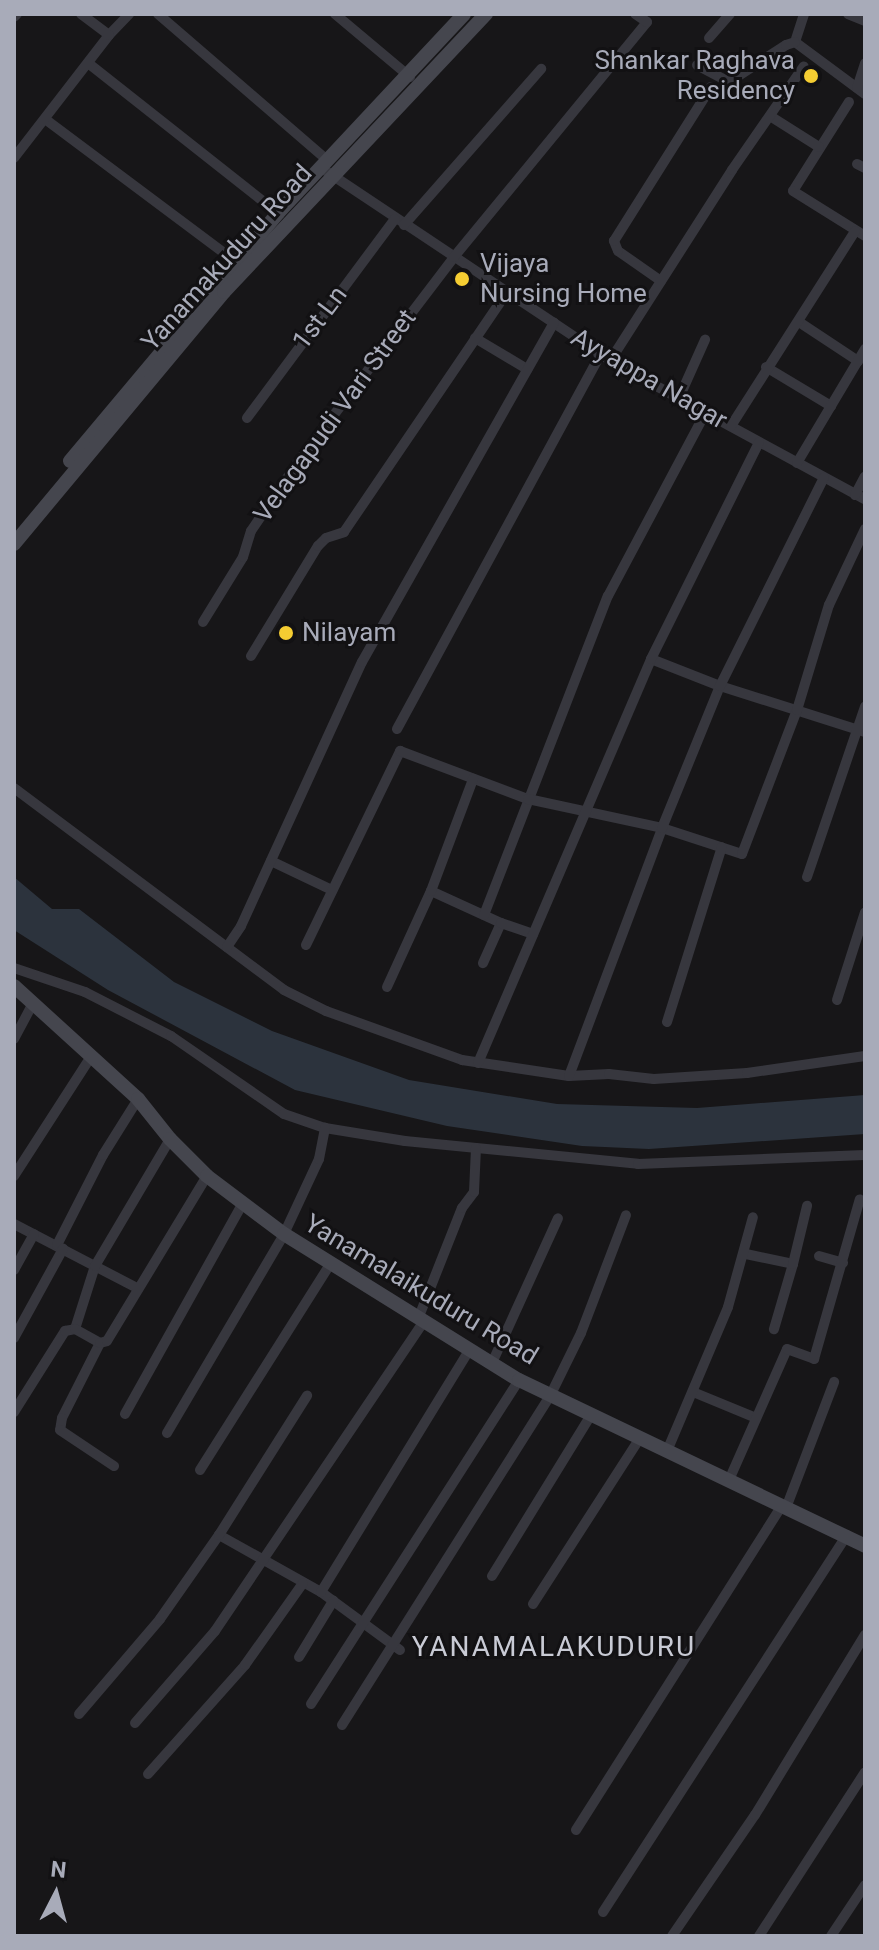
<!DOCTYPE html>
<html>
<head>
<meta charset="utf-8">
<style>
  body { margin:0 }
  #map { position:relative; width:879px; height:1950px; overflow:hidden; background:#171618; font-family:Roboto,sans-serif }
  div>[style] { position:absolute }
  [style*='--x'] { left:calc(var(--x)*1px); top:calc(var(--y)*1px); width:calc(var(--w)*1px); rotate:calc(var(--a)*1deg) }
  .water>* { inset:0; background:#2c333d }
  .street>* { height:10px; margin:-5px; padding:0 5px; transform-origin:5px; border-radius:5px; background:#37373e }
  .secondary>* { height:14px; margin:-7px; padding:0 7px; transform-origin:7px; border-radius:7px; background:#45464e }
  .dots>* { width:22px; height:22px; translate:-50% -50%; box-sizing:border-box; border:4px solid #121113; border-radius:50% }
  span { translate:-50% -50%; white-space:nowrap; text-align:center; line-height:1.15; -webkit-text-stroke:6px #121113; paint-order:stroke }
  .poi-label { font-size:26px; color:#a8abb9 }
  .right { translate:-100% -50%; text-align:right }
  .left { translate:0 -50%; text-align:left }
  .street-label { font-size:26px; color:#a8abb9 }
  .neighbourhood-label { font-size:28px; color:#c9cbd5; letter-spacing:2px }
  .frame { position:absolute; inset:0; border:16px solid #a8abb9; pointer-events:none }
  .north { position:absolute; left:16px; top:1854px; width:80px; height:80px; -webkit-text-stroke:6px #121113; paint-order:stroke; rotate:6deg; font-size:22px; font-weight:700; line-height:32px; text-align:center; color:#a8abb9 }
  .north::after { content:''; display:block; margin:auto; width:28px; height:36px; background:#a8abb9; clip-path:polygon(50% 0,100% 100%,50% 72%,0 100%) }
</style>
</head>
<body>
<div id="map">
  <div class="water">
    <i style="clip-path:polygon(14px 877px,52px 909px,79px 909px,174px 982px,272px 1031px,409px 1080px,557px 1104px,697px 1108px,865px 1095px,865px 1134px,649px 1149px,582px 1146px,447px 1126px,295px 1090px,108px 990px,14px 930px)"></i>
  </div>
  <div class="street">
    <i style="--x:158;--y:14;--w:223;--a:40.8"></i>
    <i style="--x:335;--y:14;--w:98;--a:40"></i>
    <i style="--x:848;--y:14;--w:18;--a:22"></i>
    <i style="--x:14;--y:17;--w:4;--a:-45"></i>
    <i style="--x:109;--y:35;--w:29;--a:-46"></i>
    <i style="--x:709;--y:38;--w:32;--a:-49"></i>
    <i style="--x:795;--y:42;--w:87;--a:36.6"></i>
    <i style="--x:795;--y:42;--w:29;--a:-72"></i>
    <i style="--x:88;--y:63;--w:242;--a:38.3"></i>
    <i style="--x:697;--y:65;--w:36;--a:28"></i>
    <i style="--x:729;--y:82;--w:68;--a:-33"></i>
    <i style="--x:786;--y:45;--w:9;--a:-18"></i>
    <i style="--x:857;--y:88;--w:26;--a:-72"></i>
    <i style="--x:849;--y:102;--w:105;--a:122.2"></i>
    <i style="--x:793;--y:191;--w:85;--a:32"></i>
    <i style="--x:770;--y:116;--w:58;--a:32.3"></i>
    <i style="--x:45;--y:119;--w:239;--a:36.8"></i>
    <i style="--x:14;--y:158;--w:155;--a:-52.3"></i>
    <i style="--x:109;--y:35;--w:35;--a:-143"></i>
    <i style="--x:857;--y:164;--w:9;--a:27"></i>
    <i style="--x:320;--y:167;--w:353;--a:33.7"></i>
    <i style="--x:614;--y:363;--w:285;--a:28.5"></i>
    <i style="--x:404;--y:225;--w:208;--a:-48.7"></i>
    <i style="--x:661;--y:281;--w:52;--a:-145.1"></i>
    <i style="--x:618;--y:251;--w:11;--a:-112"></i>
    <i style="--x:614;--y:241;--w:182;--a:-57.8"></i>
    <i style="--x:799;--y:322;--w:71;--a:33.5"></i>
    <i style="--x:475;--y:338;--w:61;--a:30.8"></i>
    <i style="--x:610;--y:361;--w:227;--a:-57.4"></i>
    <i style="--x:732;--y:170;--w:126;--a:-55.3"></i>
    <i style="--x:766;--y:367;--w:76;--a:31"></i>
    <i style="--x:679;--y:398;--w:64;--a:-65.9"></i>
    <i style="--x:247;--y:418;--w:248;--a:-53.4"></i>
    <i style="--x:731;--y:426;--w:231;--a:-57.5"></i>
    <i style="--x:797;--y:463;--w:133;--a:-59.2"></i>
    <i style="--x:855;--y:495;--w:21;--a:-62"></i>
    <i style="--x:203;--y:622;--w:76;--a:-58.4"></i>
    <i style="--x:243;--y:557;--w:27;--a:-73"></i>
    <i style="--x:251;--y:531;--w:83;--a:-55.7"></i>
    <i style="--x:298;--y:462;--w:258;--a:-52.7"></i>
    <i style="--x:454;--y:257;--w:304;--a:-50.6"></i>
    <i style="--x:647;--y:22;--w:14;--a:-146"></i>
    <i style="--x:251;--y:656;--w:129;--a:-58.7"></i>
    <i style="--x:318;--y:546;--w:11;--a:-45"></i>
    <i style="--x:326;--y:538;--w:19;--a:-18"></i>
    <i style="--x:344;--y:532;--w:290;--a:-55.8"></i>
    <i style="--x:651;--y:659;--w:74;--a:21.4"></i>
    <i style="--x:720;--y:686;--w:152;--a:17.6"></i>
    <i style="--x:397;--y:729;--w:427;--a:-61.5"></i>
    <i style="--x:14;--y:788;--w:337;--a:36.8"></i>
    <i style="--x:284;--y:990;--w:47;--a:26.6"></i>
    <i style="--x:326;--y:1011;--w:145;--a:19.8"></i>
    <i style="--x:462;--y:1060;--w:108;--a:8.5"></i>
    <i style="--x:569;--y:1076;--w:40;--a:-2.9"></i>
    <i style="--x:609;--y:1074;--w:45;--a:6.3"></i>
    <i style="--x:654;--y:1079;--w:93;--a:-3.7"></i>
    <i style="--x:747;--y:1073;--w:119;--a:-8.2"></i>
    <i style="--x:271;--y:861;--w:68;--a:25.4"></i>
    <i style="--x:807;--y:877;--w:180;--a:-71.2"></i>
    <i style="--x:431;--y:891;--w:77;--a:24.6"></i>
    <i style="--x:501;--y:923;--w:44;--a:114.2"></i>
    <i style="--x:484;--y:915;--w:342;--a:-68.8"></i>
    <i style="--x:608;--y:596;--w:208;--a:-62"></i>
    <i style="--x:501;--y:923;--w:34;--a:19"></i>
    <i style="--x:306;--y:945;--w:216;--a:-64.1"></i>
    <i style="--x:400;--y:751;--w:137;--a:20.6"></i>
    <i style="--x:528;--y:799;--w:137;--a:12.2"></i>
    <i style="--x:662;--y:828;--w:84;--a:18"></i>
    <i style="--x:742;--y:854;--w:154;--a:-69.1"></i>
    <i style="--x:797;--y:710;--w:110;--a:-73.1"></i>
    <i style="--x:829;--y:605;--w:84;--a:-64.7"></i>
    <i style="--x:227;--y:947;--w:25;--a:-56"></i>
    <i style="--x:241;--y:926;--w:290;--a:-65.4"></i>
    <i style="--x:362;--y:662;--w:390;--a:-60.5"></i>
    <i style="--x:14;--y:968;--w:75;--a:18.7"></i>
    <i style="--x:85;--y:992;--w:97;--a:27.1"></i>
    <i style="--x:171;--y:1036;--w:137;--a:34.6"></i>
    <i style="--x:284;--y:1114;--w:43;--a:18.9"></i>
    <i style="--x:325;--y:1128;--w:81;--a:9.2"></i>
    <i style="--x:405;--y:1141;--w:234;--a:5.6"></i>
    <i style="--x:638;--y:1164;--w:227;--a:-2.3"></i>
    <i style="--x:387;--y:987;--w:106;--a:-65.4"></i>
    <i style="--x:431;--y:891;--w:120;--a:-69.4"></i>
    <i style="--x:837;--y:1000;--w:92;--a:-72.3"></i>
    <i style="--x:667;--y:1022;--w:183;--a:-72.6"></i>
    <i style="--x:14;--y:1039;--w:40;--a:-62"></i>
    <i style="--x:478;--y:1063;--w:439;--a:-66.8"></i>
    <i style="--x:651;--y:659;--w:242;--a:-63.5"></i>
    <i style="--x:569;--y:1076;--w:265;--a:-69.4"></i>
    <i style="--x:662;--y:828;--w:153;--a:-67.8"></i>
    <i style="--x:720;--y:686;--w:233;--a:-63.5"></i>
    <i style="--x:14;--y:1176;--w:144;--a:-57.2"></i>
    <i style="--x:14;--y:1224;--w:139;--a:27.5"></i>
    <i style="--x:57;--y:1245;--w:101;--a:-62.9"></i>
    <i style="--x:103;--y:1155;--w:66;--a:-58"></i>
    <i style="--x:746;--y:1254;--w:48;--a:12"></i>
    <i style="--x:793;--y:1264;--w:68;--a:106.3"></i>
    <i style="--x:819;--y:1256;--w:25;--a:16"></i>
    <i style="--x:793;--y:1264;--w:60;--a:-76.4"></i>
    <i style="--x:14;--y:1270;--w:41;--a:-60.9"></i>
    <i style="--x:418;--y:1319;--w:119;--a:-68.4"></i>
    <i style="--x:462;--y:1208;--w:20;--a:-53"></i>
    <i style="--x:474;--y:1192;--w:44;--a:-87.4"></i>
    <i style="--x:75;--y:1329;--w:66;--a:-72.4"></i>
    <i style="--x:95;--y:1266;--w:147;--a:-59.4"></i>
    <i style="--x:14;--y:1338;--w:102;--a:-61.2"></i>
    <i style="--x:100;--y:1343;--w:84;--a:116.9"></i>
    <i style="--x:62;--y:1418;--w:12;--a:99"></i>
    <i style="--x:60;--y:1430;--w:65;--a:33.7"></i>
    <i style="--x:492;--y:1363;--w:159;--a:-65.5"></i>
    <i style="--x:693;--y:1392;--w:68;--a:22.4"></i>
    <i style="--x:14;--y:1412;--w:96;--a:-57.8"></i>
    <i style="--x:65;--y:1331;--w:10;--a:-11"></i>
    <i style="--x:75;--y:1329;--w:29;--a:29"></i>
    <i style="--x:100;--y:1343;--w:7;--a:-16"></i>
    <i style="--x:107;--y:1341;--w:193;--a:-58.8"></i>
    <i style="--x:125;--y:1414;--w:240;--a:-60.8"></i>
    <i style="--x:167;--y:1433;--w:231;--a:-59.5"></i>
    <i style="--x:284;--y:1234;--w:83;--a:-65"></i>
    <i style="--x:319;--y:1159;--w:32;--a:-79"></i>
    <i style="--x:667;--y:1451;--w:156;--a:-67"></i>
    <i style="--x:728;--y:1307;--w:93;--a:-74.5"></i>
    <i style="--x:200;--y:1470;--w:245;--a:-57.7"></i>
    <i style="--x:729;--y:1480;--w:143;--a:-66.1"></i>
    <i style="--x:787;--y:1349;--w:29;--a:20"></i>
    <i style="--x:814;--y:1359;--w:166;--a:-74"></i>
    <i style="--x:786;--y:1508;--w:135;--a:-69.1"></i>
    <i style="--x:219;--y:1535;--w:117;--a:29.2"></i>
    <i style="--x:321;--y:1592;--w:98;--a:36.3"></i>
    <i style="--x:492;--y:1576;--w:187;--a:-58.4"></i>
    <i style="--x:321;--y:1592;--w:285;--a:-58.5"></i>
    <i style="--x:533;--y:1604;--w:197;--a:-57.2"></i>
    <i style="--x:299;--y:1657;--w:66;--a:-58.7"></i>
    <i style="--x:311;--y:1704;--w:385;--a:-57.3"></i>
    <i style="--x:79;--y:1714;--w:125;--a:-49.5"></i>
    <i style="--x:160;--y:1619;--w:103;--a:-54.9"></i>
    <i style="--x:219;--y:1535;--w:165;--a:-57.7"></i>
    <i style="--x:135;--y:1723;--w:122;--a:-49"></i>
    <i style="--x:215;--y:1631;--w:372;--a:-56"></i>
    <i style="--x:342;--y:1725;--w:391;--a:-57.7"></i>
    <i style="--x:551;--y:1394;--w:68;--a:-63.8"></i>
    <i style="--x:581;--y:1333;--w:126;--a:-69.1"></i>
    <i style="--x:148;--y:1774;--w:146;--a:-48.3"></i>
    <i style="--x:245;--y:1665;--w:100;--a:-54.7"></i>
    <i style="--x:576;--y:1830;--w:384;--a:-57.6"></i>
    <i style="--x:603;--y:1912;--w:449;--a:-57.1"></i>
    <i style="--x:672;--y:1936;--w:147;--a:-55.6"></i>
    <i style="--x:755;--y:1815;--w:211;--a:-58.6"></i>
    <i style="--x:759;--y:1936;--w:195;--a:-57.1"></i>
    <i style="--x:831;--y:1936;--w:61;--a:-56.3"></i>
  </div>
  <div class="secondary">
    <i style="--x:70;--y:461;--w:324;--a:-50"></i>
    <i style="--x:278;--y:213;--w:272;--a:-46.9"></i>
    <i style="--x:14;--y:544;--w:328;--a:-50.2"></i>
    <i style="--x:224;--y:292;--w:382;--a:-46.7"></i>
    <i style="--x:14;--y:986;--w:168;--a:42.3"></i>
    <i style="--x:138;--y:1099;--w:51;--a:51.3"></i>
    <i style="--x:170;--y:1139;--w:52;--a:45"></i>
    <i style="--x:207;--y:1176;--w:96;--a:37"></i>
    <i style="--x:284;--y:1234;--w:277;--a:31.9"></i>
    <i style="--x:519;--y:1380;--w:384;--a:25.6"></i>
  </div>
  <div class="dots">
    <i style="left:811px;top:76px;background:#f5cd32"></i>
    <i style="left:462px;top:279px;background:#f5cd32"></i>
    <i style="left:286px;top:633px;background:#f5cd32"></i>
  </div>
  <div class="poi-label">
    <span class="right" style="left:795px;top:76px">Shankar Raghava<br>Residency</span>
    <span class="left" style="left:480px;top:279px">Vijaya<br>Nursing Home</span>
    <span class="left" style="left:302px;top:633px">Nilayam</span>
  </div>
  <div class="street-label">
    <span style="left:227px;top:258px;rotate:-48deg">Yanamakuduru Road</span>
    <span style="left:320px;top:318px;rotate:-53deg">1st Ln</span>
    <span style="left:649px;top:379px;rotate:30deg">Ayyappa Nagar</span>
    <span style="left:335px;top:416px;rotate:-54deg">Velagapudi Vari Street</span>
    <span style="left:421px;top:1290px;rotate:31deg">Yanamalaikuduru Road</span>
  </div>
  <div class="neighbourhood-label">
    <span style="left:554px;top:1647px">YANAMALAKUDURU</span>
  </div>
  <div class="frame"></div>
  <div class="north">N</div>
</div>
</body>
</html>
